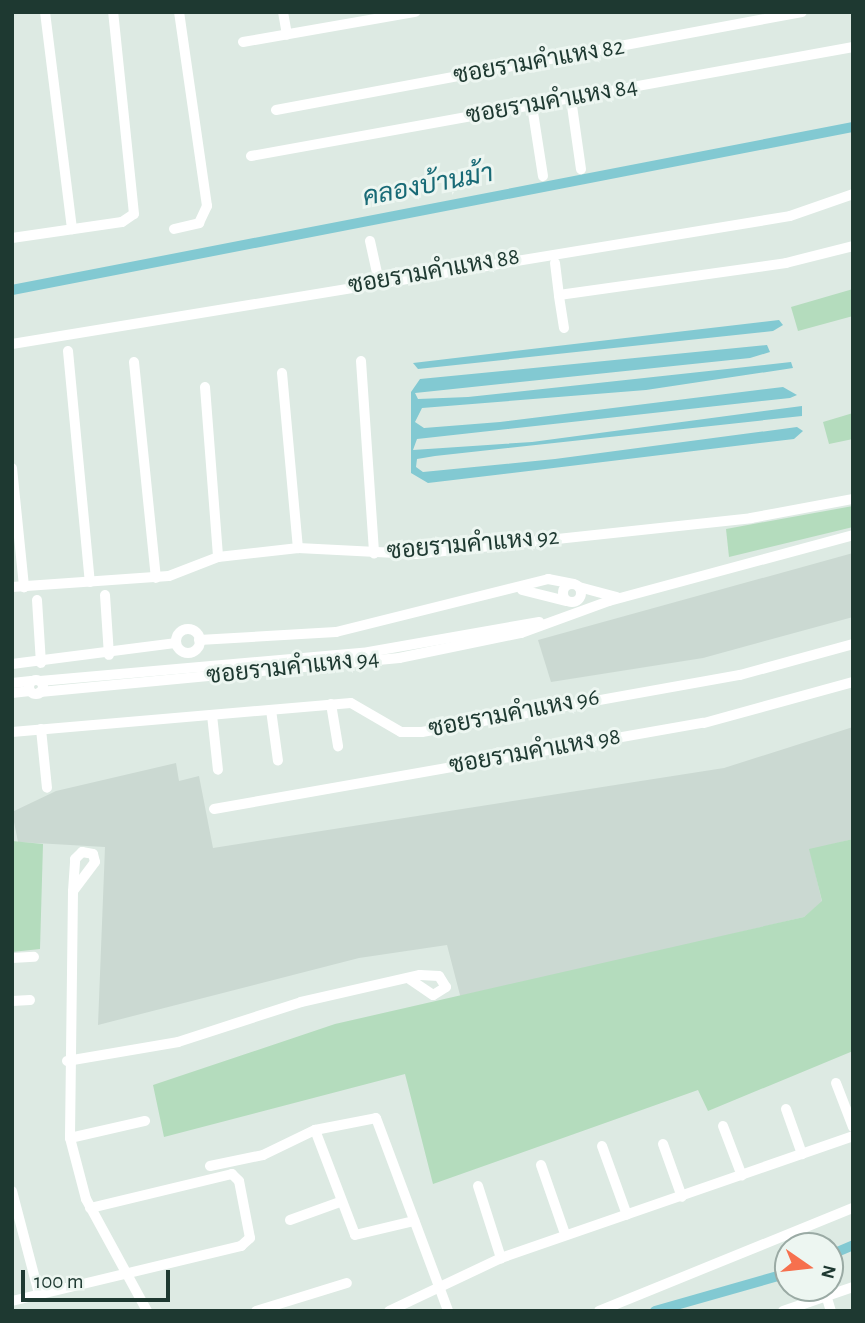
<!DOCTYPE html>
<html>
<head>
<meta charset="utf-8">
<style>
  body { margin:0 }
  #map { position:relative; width:865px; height:1323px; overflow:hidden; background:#ddeae3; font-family:"Alegreya Sans",Sarabun,sans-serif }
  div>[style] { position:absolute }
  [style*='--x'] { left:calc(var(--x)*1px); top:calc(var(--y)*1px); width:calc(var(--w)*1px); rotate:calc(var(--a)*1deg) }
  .built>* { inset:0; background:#cbd9d2 }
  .green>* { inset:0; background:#b4dcbd }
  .water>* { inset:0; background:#82c9d2 }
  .canal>* { height:10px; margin:-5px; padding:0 5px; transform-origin:5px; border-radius:5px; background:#82c9d2 }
  .minor>* { height:10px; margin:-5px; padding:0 5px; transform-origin:5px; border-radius:5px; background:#fff }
  .minor>.ring { margin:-5px; padding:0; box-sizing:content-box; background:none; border:10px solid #fff; border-radius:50% }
  span { translate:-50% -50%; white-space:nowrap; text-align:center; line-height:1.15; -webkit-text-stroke:6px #edf6f1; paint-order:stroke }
  .street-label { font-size:24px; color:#1e3931 }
  .water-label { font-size:26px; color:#186a76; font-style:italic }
  .frame { position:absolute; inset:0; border:14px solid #1e3931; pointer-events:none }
  .north { position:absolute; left:774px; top:1232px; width:70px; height:70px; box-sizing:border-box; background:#edf6f1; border:2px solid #9aaaa4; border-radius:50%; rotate:104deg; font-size:19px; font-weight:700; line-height:28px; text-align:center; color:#1e3931 }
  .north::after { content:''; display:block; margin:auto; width:24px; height:32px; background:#f6704e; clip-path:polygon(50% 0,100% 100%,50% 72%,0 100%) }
  .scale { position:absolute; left:21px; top:1270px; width:149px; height:32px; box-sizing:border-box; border:4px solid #1e3931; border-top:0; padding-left:9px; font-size:21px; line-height:24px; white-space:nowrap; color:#1e3931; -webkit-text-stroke:5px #edf6f1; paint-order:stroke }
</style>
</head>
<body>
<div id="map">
  <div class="built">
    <i style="clip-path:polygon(853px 553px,853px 617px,703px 658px,551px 682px,538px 640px)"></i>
    <i style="clip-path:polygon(853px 727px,853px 839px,810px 850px,822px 902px,804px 917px,461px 999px,447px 945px,359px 958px,98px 1025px,105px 847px,18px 842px,12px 812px,56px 791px,176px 763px,179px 781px,199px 776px,213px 848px,724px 768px)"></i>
  </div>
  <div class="green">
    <i style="clip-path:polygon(853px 289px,853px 316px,798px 331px,791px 307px)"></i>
    <i style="clip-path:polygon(853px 413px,853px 439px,829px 444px,823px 422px)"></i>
    <i style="clip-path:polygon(853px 506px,853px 527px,729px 557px,726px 529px)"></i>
    <i style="clip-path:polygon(853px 839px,853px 1051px,708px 1111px,698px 1090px,433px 1184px,405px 1074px,164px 1137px,153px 1085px,335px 1024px,804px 917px,822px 901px,809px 849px)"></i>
    <i style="clip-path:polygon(12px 841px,43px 844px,40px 949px,12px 952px)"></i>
  </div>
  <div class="water">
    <i style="clip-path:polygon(779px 320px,783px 325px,773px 331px,418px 369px,413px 363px)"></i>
    <i style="clip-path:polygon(767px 345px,770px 352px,750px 358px,415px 393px,418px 399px,468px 397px,791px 362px,793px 368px,646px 390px,422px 408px,415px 422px,424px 428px,500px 422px,783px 387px,797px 395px,790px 398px,417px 439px,413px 450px,532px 442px,802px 406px,802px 416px,435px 456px,417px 459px,416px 467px,423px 472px,555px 459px,797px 427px,803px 431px,794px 439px,428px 483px,411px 473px,411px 392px,420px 379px)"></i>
  </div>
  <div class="canal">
    <i style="--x:12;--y:290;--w:857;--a:-10.97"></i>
    <i style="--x:830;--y:1255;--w:25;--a:-23"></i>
    <i style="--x:655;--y:1311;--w:138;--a:-15.9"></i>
  </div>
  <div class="minor">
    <i style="--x:45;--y:12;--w:219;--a:82.9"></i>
    <i style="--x:283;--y:12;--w:23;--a:80"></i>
    <i style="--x:243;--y:42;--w:175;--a:-9.9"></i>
    <i style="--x:571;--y:99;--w:71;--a:81.9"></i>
    <i style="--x:532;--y:106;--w:71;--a:81.1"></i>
    <i style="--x:276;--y:110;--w:535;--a:-10.55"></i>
    <i style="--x:251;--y:156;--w:612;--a:-10.26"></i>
    <i style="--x:174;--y:229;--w:26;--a:-13"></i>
    <i style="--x:199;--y:223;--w:19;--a:-65"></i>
    <i style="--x:207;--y:206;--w:196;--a:-98.2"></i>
    <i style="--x:12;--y:238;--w:111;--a:-8.3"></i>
    <i style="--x:122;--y:222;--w:14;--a:-34"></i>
    <i style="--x:134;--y:214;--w:203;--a:-95.9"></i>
    <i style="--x:370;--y:241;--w:42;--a:77.6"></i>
    <i style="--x:555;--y:263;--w:32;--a:83"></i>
    <i style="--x:564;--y:328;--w:33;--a:-99"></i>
    <i style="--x:559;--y:295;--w:229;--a:-8"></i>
    <i style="--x:786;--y:263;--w:69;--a:-14.2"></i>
    <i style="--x:12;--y:344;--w:788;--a:-9.34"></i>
    <i style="--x:790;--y:216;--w:67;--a:-19.2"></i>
    <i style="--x:68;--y:351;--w:232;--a:84.6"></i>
    <i style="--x:361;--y:361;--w:193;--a:86.1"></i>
    <i style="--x:134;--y:362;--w:217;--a:84.2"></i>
    <i style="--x:282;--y:373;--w:176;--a:84.8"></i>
    <i style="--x:205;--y:387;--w:170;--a:85.6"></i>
    <i style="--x:12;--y:468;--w:120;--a:84.2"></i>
    <i class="ring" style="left:563px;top:584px;width:8px;height:8px"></i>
    <i style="--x:12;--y:587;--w:157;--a:-4"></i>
    <i style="--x:169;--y:576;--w:53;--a:-21.2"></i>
    <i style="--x:218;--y:557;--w:81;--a:-6.4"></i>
    <i style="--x:298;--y:548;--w:118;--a:2.9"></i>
    <i style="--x:416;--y:554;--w:337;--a:-6.1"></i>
    <i style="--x:751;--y:518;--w:104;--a:-10.6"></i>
    <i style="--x:579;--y:587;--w:39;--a:15"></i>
    <i style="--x:522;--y:590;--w:45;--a:14"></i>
    <i style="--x:105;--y:595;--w:60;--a:86.2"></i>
    <i style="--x:37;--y:600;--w:63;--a:86.4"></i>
    <i class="ring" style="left:176px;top:629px;width:14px;height:14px"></i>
    <i style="--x:199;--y:640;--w:137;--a:-3.3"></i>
    <i style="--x:336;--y:632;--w:219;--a:-14"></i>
    <i style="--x:548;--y:579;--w:26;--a:11"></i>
    <i style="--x:12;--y:664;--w:164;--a:-7.3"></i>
    <i class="ring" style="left:29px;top:680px;width:4px;height:4px"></i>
    <i style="--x:40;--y:681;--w:324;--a:-5"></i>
    <i style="--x:363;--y:653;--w:179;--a:-10"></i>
    <i style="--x:12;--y:683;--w:19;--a:-6"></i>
    <i style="--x:40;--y:692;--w:361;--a:-5.4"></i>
    <i style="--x:399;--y:658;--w:125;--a:-11.6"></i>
    <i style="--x:521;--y:633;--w:94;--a:-20"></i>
    <i style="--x:609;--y:601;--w:253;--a:-15.1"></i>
    <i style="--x:12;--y:693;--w:18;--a:-6"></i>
    <i style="--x:331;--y:704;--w:43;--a:80.5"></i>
    <i style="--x:271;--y:710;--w:51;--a:82.2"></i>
    <i style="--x:212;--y:715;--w:55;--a:83.8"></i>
    <i style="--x:41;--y:729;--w:59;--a:84.2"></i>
    <i style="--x:12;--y:732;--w:340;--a:-4.9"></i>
    <i style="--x:351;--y:703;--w:58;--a:30.1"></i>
    <i style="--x:401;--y:732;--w:21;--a:0"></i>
    <i style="--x:422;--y:732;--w:323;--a:-10.2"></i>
    <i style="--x:740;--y:675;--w:117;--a:-15.3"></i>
    <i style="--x:214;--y:809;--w:497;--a:-10"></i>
    <i style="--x:704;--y:723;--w:155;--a:-15.4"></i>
    <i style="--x:82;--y:852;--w:11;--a:10"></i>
    <i style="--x:93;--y:854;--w:8;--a:76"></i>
    <i style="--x:95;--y:862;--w:36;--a:127"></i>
    <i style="--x:73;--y:891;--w:32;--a:-86"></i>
    <i style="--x:75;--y:859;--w:10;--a:-45"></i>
    <i style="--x:73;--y:891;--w:247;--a:90.7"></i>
    <i style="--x:70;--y:1138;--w:63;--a:75.3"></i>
    <i style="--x:86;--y:1199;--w:128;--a:61.4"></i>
    <i style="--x:12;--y:958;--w:22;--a:-3"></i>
    <i style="--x:12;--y:1001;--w:18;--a:-3"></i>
    <i style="--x:67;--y:1061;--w:113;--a:-9.7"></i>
    <i style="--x:178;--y:1042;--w:129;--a:-18"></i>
    <i style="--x:301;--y:1002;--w:122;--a:-12.8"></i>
    <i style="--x:420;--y:975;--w:19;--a:3"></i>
    <i style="--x:439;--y:976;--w:13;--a:58"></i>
    <i style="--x:446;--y:987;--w:15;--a:148"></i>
    <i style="--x:433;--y:995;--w:30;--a:-146"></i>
    <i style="--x:836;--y:1083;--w:47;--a:68.9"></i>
    <i style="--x:786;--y:1109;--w:48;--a:70.4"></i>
    <i style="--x:723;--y:1126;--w:53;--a:69.2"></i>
    <i style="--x:315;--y:1130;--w:112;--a:69.1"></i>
    <i style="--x:355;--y:1235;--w:61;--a:-13.3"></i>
    <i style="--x:70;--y:1138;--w:77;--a:-12.8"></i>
    <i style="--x:663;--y:1144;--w:56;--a:70.3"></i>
    <i style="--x:602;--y:1146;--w:73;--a:70.1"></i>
    <i style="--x:541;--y:1165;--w:73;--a:70.8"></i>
    <i style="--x:210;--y:1166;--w:54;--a:-11.7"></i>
    <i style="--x:263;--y:1155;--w:58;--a:-25.7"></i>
    <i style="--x:315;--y:1130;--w:62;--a:-11.1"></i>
    <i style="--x:376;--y:1118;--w:206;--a:69.5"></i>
    <i style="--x:478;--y:1186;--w:76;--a:72.3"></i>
    <i style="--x:12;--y:1191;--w:106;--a:75.3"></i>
    <i style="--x:290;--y:1220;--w:53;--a:-19.8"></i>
    <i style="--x:826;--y:1295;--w:17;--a:73"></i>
    <i style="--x:12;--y:1301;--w:236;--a:-13.5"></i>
    <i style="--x:241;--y:1246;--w:12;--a:-42"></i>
    <i style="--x:250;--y:1238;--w:58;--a:-100.9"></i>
    <i style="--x:239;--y:1181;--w:10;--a:-135"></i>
    <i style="--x:232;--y:1174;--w:146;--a:166.5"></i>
    <i style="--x:256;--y:1311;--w:95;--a:-17.1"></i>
    <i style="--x:389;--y:1311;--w:124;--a:-25.3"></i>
    <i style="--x:501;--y:1258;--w:373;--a:-19.1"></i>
    <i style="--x:599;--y:1311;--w:274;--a:-22.1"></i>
    <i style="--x:783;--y:1311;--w:74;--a:-18.9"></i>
  </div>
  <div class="street-label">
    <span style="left:539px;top:62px;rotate:-10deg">ซอยรามคำแหง 82</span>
    <span style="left:552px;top:102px;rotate:-10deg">ซอยรามคำแหง 84</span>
    <span style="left:434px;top:272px;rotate:-10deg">ซอยรามคำแหง 88</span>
    <span style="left:473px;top:545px;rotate:-5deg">ซอยรามคําแหง 92</span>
    <span style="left:293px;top:668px;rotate:-6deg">ซอยรามคําแหง 94</span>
    <span style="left:514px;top:714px;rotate:-11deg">ซอยรามคําแหง 96</span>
    <span style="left:535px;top:752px;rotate:-10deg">ซอยรามคําแหง 98</span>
  </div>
  <div class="water-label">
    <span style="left:428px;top:186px;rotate:-11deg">คลองบ้านม้า</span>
  </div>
  <div class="frame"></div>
  <div class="north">N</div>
  <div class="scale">100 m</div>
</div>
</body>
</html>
